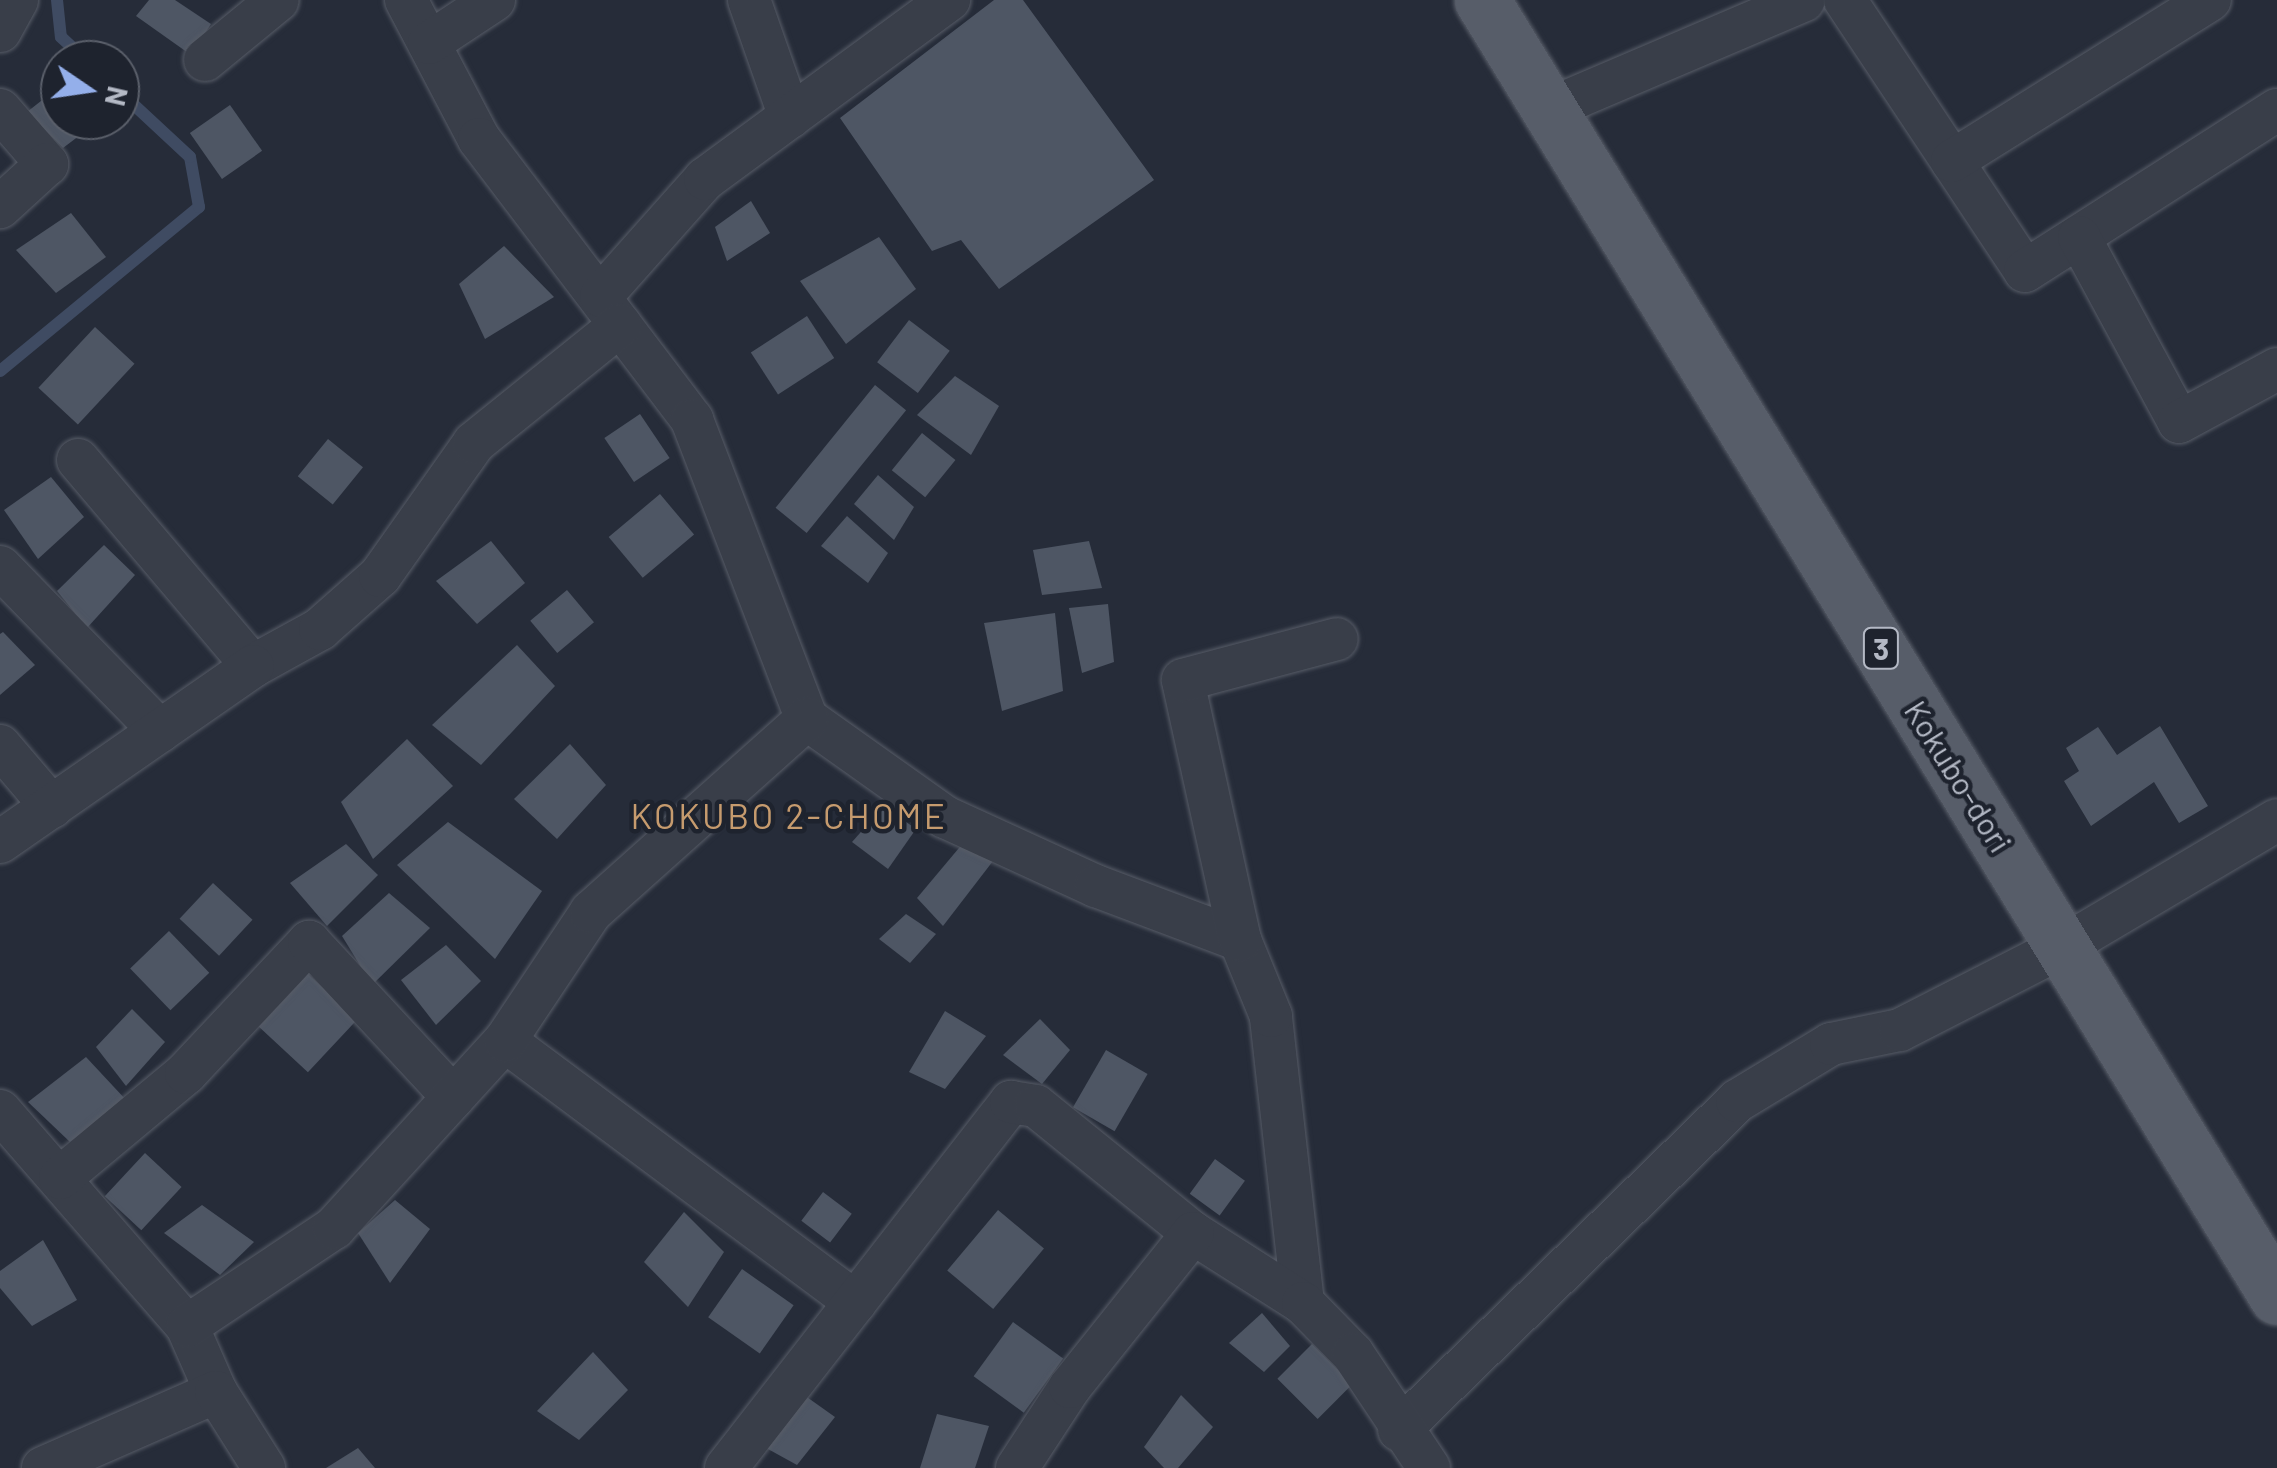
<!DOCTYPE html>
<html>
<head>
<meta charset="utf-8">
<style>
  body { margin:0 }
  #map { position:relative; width:2277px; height:1468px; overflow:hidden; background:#262c39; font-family:Barlow,sans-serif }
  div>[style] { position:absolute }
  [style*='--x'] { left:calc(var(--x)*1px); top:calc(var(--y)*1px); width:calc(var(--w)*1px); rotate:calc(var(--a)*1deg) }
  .stream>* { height:12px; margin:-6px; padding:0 6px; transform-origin:6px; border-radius:6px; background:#3f4b62 }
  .building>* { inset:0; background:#4e5664; transform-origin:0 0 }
  .roads { filter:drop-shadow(0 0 2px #575c67) drop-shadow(0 0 2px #575c67) }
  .minor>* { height:42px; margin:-21px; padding:0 21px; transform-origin:21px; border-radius:21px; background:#393e49 }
  .primary>* { height:55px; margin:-27.5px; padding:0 27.5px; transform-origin:27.5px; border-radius:27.5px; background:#575d69 }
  span { translate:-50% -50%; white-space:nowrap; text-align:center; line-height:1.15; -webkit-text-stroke:9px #1e232e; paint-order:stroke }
  .shield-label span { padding:2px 8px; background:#1e232e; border:2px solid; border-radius:8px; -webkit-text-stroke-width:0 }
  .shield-label { font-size:30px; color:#b4b9c5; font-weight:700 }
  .street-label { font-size:32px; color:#b4b9c5 }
  .neighbourhood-label { font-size:35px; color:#c69b6e; letter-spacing:2.5px }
  .north { position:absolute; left:40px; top:40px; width:100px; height:100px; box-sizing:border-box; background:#1e232e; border:2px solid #5a5f6a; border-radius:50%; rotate:103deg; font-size:28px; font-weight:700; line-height:40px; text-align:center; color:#b4b9c5 }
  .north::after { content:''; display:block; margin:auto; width:35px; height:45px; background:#94afea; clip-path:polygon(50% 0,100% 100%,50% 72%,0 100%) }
</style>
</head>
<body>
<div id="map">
  <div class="stream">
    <i style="--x:57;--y:0;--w:37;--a:84"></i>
    <i style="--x:61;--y:37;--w:34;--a:43"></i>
    <i style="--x:0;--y:371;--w:258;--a:-39.5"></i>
    <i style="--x:199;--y:207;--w:51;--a:-100.2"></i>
    <i style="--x:190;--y:157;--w:96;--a:-137.1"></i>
  </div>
  <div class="building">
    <i style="clip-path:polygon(149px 0,175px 0,211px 24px,191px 55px,136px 16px)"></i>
    <i style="clip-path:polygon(994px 0,1023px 0,1154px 180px,999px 289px,961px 240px,932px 251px,840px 118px)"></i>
    <i style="clip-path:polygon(60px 86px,60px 120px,100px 120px,63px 148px,27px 112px)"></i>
    <i style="left:230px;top:105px;width:56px;height:49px;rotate:55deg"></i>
    <i style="clip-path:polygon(751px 201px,770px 233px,727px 261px,715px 227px)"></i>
    <i style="clip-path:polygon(71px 213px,106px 257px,56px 293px,16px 250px)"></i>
    <i style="clip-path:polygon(879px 237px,916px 289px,846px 344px,800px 281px)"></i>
    <i style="clip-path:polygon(504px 246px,554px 297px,485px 339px,459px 284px)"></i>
    <i style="left:807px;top:316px;width:50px;height:67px;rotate:57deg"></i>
    <i style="left:909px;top:320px;width:51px;height:53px;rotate:37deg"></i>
    <i style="left:95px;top:327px;width:54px;height:83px;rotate:43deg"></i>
    <i style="clip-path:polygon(955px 376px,999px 406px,971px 455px,917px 415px)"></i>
    <i style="left:875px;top:385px;width:40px;height:158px;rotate:39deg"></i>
    <i style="left:640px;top:414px;width:53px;height:43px;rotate:56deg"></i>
    <i style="left:922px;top:433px;width:43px;height:48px;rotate:39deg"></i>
    <i style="left:328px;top:439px;width:45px;height:48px;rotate:39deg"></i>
    <i style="clip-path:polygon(878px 475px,914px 507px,894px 540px,854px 504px)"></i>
    <i style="clip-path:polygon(51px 477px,84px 517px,38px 559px,4px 510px)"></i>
    <i style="left:660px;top:494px;width:53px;height:67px;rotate:50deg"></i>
    <i style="clip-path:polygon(847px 516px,888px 553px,868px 583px,821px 546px)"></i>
    <i style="clip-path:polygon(491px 541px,525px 583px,477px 624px,436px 581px)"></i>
    <i style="clip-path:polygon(1089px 541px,1102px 588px,1042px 595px,1033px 550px)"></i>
    <i style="clip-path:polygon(104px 545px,135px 575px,87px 628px,57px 591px)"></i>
    <i style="left:567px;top:590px;width:42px;height:48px;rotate:50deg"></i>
    <i style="clip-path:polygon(1108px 604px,1114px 662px,1082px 673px,1069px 608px)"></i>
    <i style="clip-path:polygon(1055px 613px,1063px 691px,1002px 711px,984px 623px)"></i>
    <i style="clip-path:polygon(3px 632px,35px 665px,0 695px,0 634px)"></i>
    <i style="clip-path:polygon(517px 645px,555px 686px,481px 765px,432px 725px)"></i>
    <i style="clip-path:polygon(2160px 726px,2208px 806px,2179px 823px,2154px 782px,2091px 826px,2064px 781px,2079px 771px,2066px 748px,2098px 727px,2117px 755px)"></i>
    <i style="clip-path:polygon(407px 739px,453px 786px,373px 859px,341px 802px)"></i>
    <i style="clip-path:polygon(570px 744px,606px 785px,557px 839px,514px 799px)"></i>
    <i style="clip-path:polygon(884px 806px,916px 829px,888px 869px,852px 842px)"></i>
    <i style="clip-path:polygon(448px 822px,542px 891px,495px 959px,397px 865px)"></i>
    <i style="clip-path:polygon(964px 842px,993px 861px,943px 926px,917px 898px)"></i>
    <i style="clip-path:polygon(346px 844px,378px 875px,327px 926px,290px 883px)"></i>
    <i style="left:213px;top:883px;width:54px;height:49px;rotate:43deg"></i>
    <i style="clip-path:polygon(389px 893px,430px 928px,372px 985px,342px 936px)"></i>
    <i style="clip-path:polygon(906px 914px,936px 934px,910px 963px,879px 939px)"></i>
    <i style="left:169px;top:931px;width:58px;height:54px;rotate:46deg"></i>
    <i style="clip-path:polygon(446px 945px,481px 981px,436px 1025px,401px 980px)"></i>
    <i style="left:308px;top:974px;width:67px;height:72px;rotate:43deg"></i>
    <i style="clip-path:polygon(132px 1009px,165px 1042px,126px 1086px,96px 1047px)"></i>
    <i style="clip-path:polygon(945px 1011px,986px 1036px,945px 1089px,909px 1072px)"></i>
    <i style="clip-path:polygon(1040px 1019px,1070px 1050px,1042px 1084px,1003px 1055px)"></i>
    <i style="left:1106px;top:1050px;width:48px;height:66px;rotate:30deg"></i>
    <i style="clip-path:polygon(86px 1057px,127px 1101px,70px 1142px,28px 1102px)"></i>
    <i style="left:145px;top:1153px;width:50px;height:59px;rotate:43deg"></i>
    <i style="left:1215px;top:1159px;width:37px;height:43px;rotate:36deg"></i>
    <i style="left:823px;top:1192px;width:36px;height:36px;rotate:37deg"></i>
    <i style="clip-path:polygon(395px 1200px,430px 1229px,390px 1283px,358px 1233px)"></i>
    <i style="clip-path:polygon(202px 1205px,254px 1242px,220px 1275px,164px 1233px)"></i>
    <i style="left:998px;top:1210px;width:60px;height:79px;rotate:40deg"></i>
    <i style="clip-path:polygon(684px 1212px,724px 1252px,688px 1307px,644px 1262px)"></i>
    <i style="clip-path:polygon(43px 1240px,77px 1300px,32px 1326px,0 1288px,0 1271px)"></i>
    <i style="left:742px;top:1269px;width:63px;height:59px;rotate:35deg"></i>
    <i style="clip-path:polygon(1262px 1313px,1290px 1346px,1264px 1372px,1229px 1343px)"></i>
    <i style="left:1013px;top:1322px;width:62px;height:67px;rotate:36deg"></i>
    <i style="left:1312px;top:1344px;width:57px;height:49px;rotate:45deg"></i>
    <i style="clip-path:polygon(593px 1352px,628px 1390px,579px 1440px,537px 1411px)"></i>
    <i style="clip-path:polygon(804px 1395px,835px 1417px,797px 1465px,759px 1444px)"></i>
    <i style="clip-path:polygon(1181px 1395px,1213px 1427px,1178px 1468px,1164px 1468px,1144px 1447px)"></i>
    <i style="clip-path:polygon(937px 1414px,989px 1426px,975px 1468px,920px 1468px)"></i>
    <i style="clip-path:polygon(358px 1448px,375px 1468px,326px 1468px)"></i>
  </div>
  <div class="roads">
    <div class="minor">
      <i style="--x:406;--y:0;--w:157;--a:62.3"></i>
      <i style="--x:479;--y:139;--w:353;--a:52.8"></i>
      <i style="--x:692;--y:420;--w:320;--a:69"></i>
      <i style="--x:807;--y:719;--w:169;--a:35.4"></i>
      <i style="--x:945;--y:817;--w:166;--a:24.6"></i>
      <i style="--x:1096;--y:886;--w:154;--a:20.6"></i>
      <i style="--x:749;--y:0;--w:124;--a:70.7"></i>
      <i style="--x:1845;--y:0;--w:325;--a:56.4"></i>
      <i style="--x:2025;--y:271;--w:299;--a:-32.6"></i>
      <i style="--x:0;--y:31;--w:35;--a:-61"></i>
      <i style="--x:429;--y:43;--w:78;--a:-33.5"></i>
      <i style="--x:205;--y:60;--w:94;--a:-39.4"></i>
      <i style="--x:1549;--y:109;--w:277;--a:-23.1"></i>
      <i style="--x:0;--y:110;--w:72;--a:49"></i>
      <i style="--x:47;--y:164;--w:64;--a:137.5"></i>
      <i style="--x:1952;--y:161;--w:304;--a:-32"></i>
      <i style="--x:2079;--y:237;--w:210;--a:61.6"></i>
      <i style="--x:2179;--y:422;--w:111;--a:-28.4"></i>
      <i style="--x:601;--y:296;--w:157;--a:-48.4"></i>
      <i style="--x:705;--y:179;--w:303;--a:-36.3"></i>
      <i style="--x:78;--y:460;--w:270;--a:49.7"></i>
      <i style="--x:253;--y:666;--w:77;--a:-28.9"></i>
      <i style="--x:320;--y:629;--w:80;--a:-41.5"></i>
      <i style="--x:380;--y:576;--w:163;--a:-54.7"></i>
      <i style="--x:474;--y:443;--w:188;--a:-38.9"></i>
      <i style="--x:0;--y:567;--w:229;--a:45.7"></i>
      <i style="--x:0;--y:746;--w:80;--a:49.6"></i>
      <i style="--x:0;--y:842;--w:308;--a:-34.8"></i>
      <i style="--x:505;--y:1041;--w:437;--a:36.7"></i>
      <i style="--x:0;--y:1111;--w:285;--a:49"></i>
      <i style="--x:187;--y:1326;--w:72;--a:66.3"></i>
      <i style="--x:216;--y:1392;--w:189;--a:156.3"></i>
      <i style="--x:60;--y:1178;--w:164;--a:-39.8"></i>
      <i style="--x:186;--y:1073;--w:180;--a:-46.8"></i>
      <i style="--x:309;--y:942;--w:212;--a:47.1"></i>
      <i style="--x:1303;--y:1303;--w:289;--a:-96.4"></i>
      <i style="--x:1271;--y:1016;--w:82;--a:-112.2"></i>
      <i style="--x:1240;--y:940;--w:266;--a:-102.4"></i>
      <i style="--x:1183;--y:680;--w:159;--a:-14.9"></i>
      <i style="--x:187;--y:1326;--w:177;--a:-33.7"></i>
      <i style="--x:334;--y:1228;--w:253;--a:-47.6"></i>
      <i style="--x:505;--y:1041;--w:155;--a:-56.3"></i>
      <i style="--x:591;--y:912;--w:290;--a:-41.8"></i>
      <i style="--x:216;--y:1392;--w:90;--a:57.7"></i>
      <i style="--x:1399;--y:1430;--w:472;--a:-44.2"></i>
      <i style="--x:1737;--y:1101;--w:110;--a:-31.2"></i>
      <i style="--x:1831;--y:1044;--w:70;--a:-11.5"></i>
      <i style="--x:1900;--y:1030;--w:184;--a:-27.1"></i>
      <i style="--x:2064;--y:946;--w:247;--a:-30.6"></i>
      <i style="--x:726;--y:1468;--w:464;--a:-52.1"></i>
      <i style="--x:1011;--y:1102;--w:25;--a:9"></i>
      <i style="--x:1036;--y:1106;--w:202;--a:39"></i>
      <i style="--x:1193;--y:1233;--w:130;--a:32.5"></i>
      <i style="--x:1303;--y:1303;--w:71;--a:45.6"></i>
      <i style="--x:1353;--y:1354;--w:137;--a:56.3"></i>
      <i style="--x:1017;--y:1468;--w:97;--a:-56.8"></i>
      <i style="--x:1070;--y:1387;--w:197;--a:-51.4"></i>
    </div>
    <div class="primary">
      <i style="--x:1482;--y:0;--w:1521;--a:58.49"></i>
    </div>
  </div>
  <div class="shield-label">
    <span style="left:1881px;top:648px">3</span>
  </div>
  <div class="street-label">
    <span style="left:1959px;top:776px;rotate:58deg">Kokubo-dori</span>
  </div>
  <div class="neighbourhood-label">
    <span style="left:789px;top:815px">KOKUBO 2-CHOME</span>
  </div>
  <div class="north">N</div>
</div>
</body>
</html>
